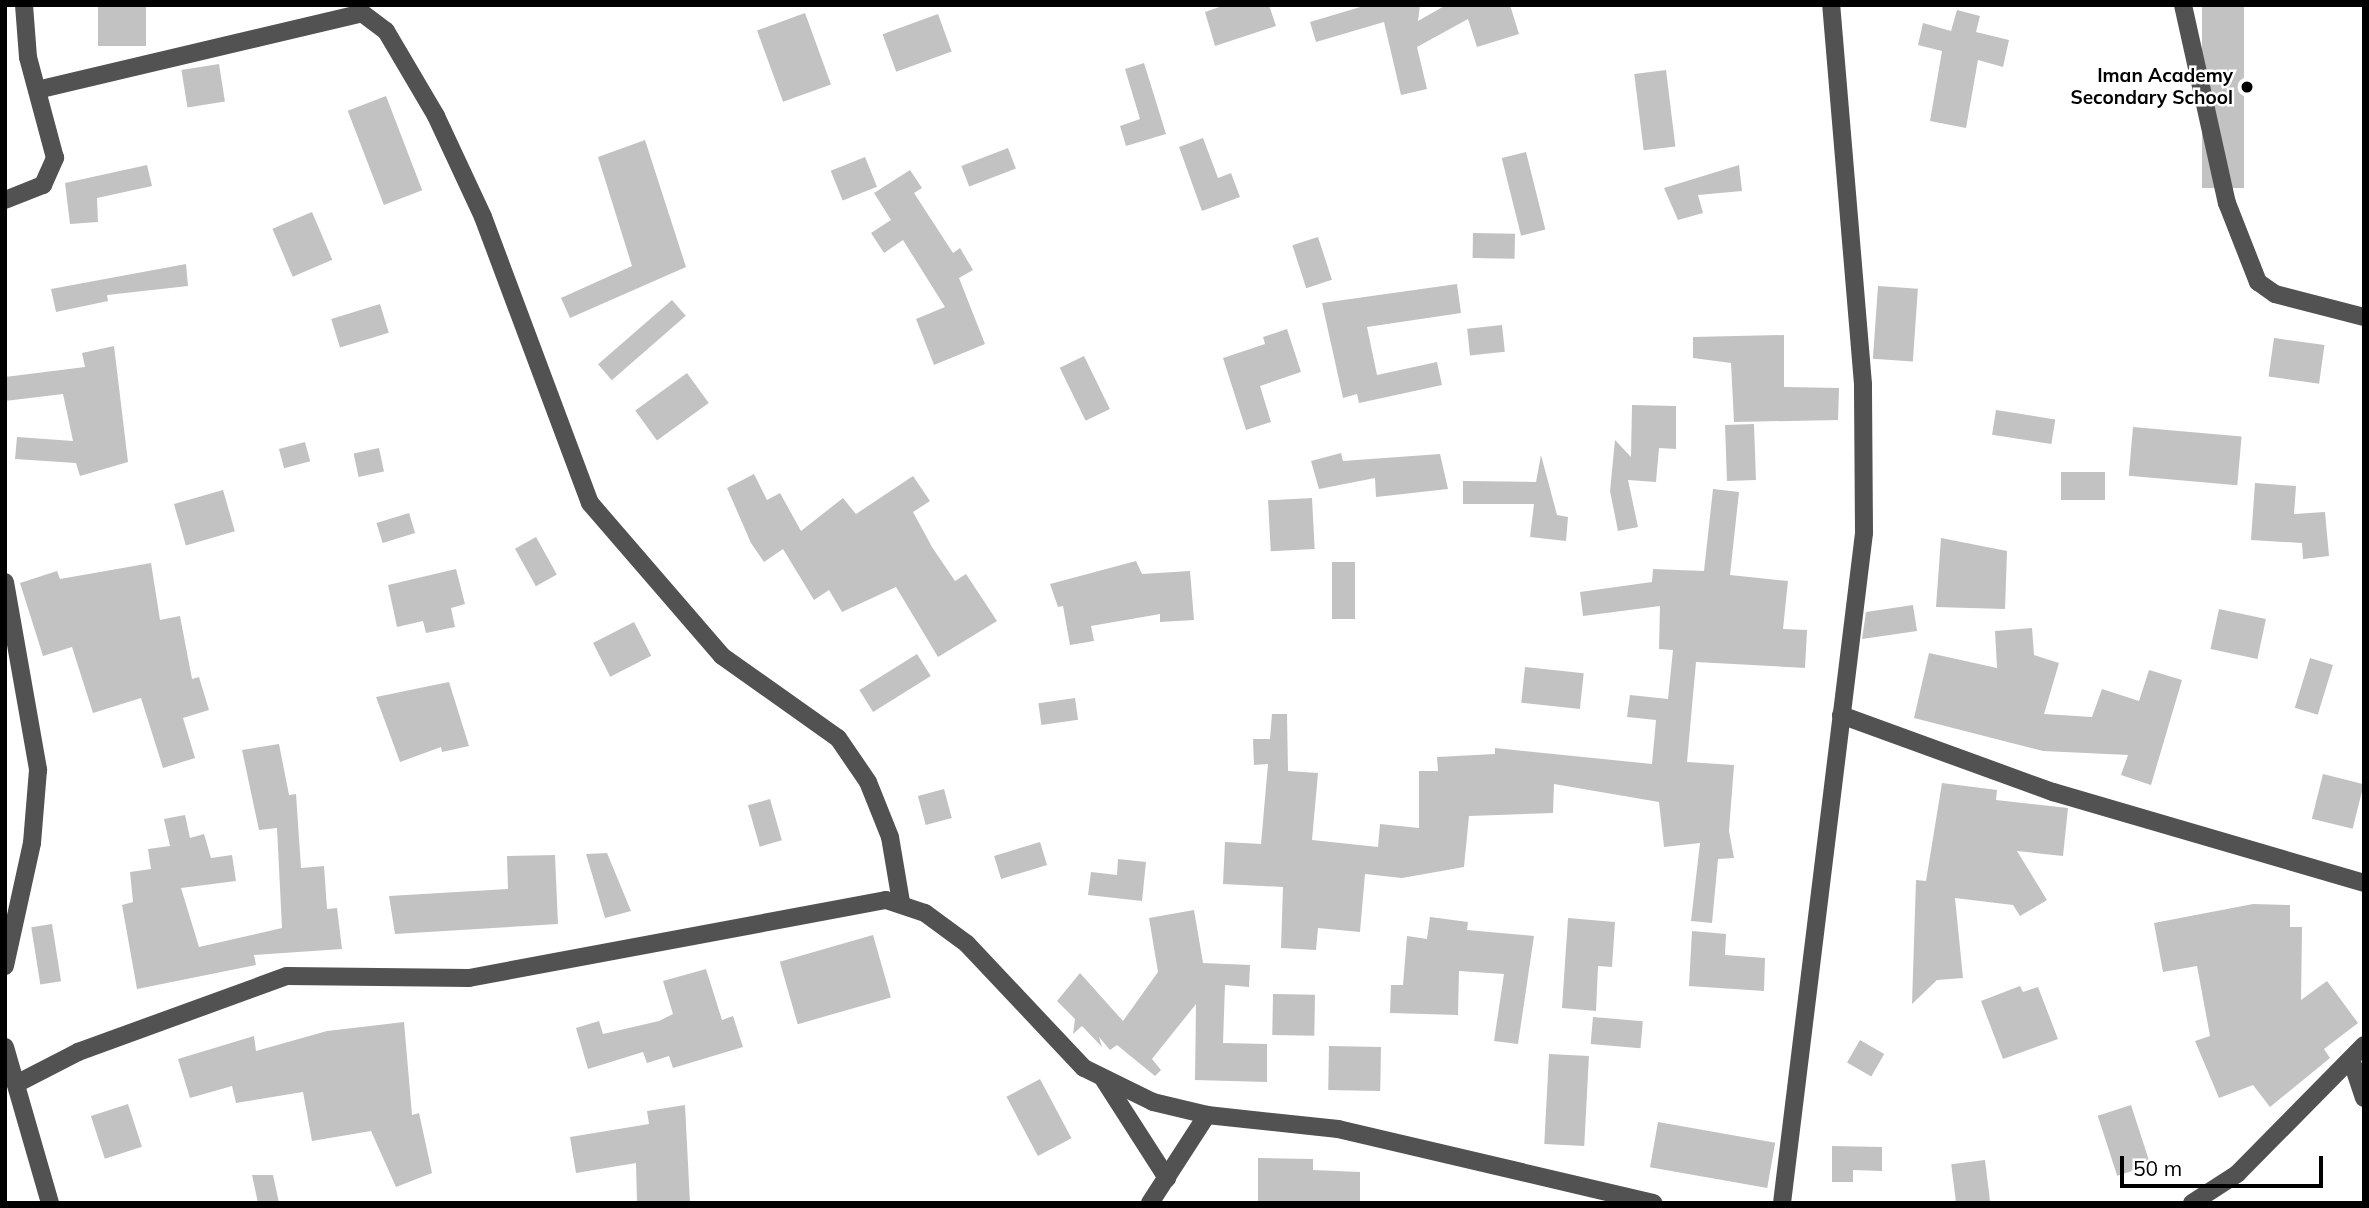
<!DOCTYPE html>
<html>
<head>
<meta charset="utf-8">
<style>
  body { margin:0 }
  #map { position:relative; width:2369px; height:1208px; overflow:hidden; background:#fff; font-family:Mulish,sans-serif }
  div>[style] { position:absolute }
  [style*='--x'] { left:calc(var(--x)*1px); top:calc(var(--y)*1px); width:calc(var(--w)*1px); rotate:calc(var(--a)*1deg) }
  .building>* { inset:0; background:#c2c2c2; transform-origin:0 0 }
  .minor>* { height:18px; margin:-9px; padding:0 9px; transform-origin:9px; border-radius:9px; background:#525252 }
  .dots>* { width:19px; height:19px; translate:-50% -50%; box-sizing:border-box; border:4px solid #fff; border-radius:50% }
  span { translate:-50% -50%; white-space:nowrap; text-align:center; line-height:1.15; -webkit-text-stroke:5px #fff; paint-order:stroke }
  .poi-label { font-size:19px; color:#000; font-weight:700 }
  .right { translate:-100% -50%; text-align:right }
  .frame { position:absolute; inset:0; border:7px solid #000; pointer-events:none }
  .scale { position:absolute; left:2120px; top:1156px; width:203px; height:32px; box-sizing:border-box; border:4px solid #000; border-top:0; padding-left:9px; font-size:21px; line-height:24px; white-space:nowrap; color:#000; -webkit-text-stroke:5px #fff; paint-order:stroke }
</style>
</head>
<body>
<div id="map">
  <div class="building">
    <i style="left:98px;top:5px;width:48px;height:41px"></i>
    <i style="clip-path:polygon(1225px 5px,1269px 5px,1276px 26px,1215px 46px,1205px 12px)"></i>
    <i style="clip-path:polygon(1367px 5px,1420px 5px,1418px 21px,1446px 5px,1510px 5px,1519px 34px,1477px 47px,1468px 19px,1417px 47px,1427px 89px,1401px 95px,1384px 22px,1316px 42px,1310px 22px)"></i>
    <i style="left:2202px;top:5px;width:42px;height:183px"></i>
    <i style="clip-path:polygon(1957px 10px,1980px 16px,1976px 32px,2009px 40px,2003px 67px,1978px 60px,1966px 128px,1930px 121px,1942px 51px,1918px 45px,1923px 23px,1951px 31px)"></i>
    <i style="left:805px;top:13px;width:76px;height:51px;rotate:70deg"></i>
    <i style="left:938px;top:14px;width:40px;height:59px;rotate:70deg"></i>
    <i style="clip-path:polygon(1144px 63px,1166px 134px,1126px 146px,1120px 126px,1140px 119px,1125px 69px)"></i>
    <i style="left:219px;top:64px;width:38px;height:38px;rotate:81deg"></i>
    <i style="left:1666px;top:70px;width:77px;height:32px;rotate:83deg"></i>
    <i style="left:386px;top:96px;width:101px;height:41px;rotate:69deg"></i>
    <i style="clip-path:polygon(1203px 138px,1218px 178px,1231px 173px,1240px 197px,1202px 211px,1179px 147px)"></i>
    <i style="clip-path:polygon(645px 140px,686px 267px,570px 318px,561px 298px,632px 266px,598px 157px)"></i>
    <i style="left:1008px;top:148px;width:22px;height:50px;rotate:69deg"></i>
    <i style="left:1526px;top:152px;width:80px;height:25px;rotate:76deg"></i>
    <i style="left:865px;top:157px;width:32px;height:37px;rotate:68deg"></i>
    <i style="clip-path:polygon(147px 165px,152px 186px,97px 198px,98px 222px,70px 224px,65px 183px)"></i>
    <i style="clip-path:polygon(1739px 165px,1742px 191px,1698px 195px,1703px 213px,1678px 220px,1664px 188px)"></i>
    <i style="clip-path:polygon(910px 170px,922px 188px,914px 193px,953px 253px,960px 248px,973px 270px,959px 278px,985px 344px,934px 365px,916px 319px,945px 307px,903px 240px,884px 253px,871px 233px,891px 220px,874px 193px)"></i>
    <i style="left:312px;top:212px;width:52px;height:43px;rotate:67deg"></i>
    <i style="left:1473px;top:233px;width:42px;height:25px;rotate:1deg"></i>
    <i style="left:1318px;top:237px;width:45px;height:27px;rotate:72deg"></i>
    <i style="clip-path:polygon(186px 264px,188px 286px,107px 295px,108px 301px,56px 312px,51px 289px)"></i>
    <i style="clip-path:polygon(1457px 284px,1461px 313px,1367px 327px,1377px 375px,1437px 362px,1442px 385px,1359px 403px,1357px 394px,1343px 398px,1322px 303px)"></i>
    <i style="left:1878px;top:286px;width:40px;height:73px;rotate:4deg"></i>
    <i style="left:672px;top:300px;width:21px;height:98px;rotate:49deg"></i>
    <i style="left:380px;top:304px;width:30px;height:51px;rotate:73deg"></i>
    <i style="left:1502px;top:325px;width:27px;height:35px;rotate:84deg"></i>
    <i style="clip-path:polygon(1287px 329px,1301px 372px,1260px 386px,1271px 422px,1246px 430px,1223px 358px,1265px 344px,1263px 337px)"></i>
    <i style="clip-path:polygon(1784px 335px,1784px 387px,1839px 388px,1838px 420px,1734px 422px,1731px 363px,1693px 358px,1693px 337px)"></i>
    <i style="left:2274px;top:338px;width:51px;height:39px;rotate:8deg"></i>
    <i style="clip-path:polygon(114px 346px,128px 462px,80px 476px,76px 463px,15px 459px,17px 437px,73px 441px,63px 394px,5px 401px,5px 377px,85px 367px,82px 353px)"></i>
    <i style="left:1084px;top:356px;width:59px;height:27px;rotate:64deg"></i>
    <i style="left:687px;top:373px;width:37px;height:64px;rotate:54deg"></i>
    <i style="clip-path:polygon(1632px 405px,1676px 406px,1676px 449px,1659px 448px,1656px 482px,1628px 480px,1638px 527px,1618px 531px,1610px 491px,1615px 440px,1631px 457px)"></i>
    <i style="left:1996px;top:410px;width:60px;height:25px;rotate:9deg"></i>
    <i style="left:1754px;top:424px;width:56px;height:29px;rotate:88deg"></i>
    <i style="left:2133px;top:427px;width:109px;height:49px;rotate:5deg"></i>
    <i style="left:305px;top:442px;width:20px;height:27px;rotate:75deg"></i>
    <i style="left:379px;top:448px;width:24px;height:26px;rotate:78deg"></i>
    <i style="clip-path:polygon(1341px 453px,1343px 461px,1440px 454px,1448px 489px,1376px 497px,1375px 478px,1319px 489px,1311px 461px)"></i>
    <i style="clip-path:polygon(1541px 455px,1557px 515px,1568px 517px,1566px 541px,1530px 537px,1534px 504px,1463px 504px,1463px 481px,1536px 482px)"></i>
    <i style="left:2061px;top:472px;width:44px;height:28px"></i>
    <i style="clip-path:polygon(754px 474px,767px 500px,780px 493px,801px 531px,843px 498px,856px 514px,913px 476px,930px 501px,913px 512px,932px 547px,955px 581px,966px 574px,997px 621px,938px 657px,896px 587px,842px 612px,829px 590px,814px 600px,783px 549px,764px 562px,751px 543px,727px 488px)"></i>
    <i style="clip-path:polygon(2255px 483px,2296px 486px,2294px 514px,2325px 512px,2329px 556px,2303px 559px,2302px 543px,2251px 540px)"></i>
    <i style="clip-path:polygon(1713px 489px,1739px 492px,1730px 575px,1788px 581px,1783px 629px,1807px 630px,1805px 668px,1696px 662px,1687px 762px,1734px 765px,1729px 831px,1734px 858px,1718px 859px,1712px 923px,1691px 921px,1700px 843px,1664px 847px,1659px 802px,1554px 784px,1553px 813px,1469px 816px,1464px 867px,1402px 878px,1365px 874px,1360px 932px,1318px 928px,1316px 950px,1281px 948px,1283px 887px,1223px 884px,1225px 842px,1261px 844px,1268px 764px,1254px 765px,1253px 739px,1270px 739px,1272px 714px,1287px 714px,1288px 771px,1318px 773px,1312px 840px,1378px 847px,1380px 824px,1419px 828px,1419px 771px,1438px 771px,1437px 757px,1495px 754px,1495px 748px,1652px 764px,1656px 720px,1627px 717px,1630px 695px,1668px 699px,1673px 650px,1659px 649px,1660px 606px,1583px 616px,1580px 592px,1652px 582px,1653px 569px,1704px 571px)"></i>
    <i style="left:223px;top:490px;width:43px;height:51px;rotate:74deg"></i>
    <i style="left:1312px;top:498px;width:51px;height:44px;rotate:87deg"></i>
    <i style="left:409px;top:513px;width:21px;height:34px;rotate:73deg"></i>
    <i style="left:536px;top:537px;width:43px;height:24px;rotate:61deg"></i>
    <i style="clip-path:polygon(1941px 538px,2007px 551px,2005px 609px,1936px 607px)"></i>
    <i style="clip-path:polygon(1136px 561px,1142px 574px,1190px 571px,1194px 620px,1160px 622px,1160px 614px,1091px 626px,1094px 641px,1070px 645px,1063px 606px,1058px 607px,1050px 584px)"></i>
    <i style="left:1332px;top:562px;width:23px;height:57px"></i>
    <i style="clip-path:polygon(151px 563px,160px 620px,180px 616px,192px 679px,199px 677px,209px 710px,183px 718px,195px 758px,163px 768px,141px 698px,93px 713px,72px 647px,43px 656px,20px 583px,57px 571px,60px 579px)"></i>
    <i style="clip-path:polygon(456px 569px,465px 604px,451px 608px,455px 627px,426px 633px,423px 621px,397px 627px,388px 585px)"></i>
    <i style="clip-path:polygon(1913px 605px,1917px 631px,1862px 639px,1866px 612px)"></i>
    <i style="left:2219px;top:609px;width:48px;height:41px;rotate:12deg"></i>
    <i style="left:634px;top:622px;width:38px;height:46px;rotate:63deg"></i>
    <i style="clip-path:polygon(2032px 628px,2034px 655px,2059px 663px,2044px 714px,2092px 717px,2102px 689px,2139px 701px,2149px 670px,2182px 680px,2151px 785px,2121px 775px,2128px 755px,2043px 751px,1914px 718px,1929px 653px,1997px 668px,1995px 631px)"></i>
    <i style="left:917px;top:654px;width:26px;height:68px;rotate:58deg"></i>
    <i style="left:2310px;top:658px;width:24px;height:52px;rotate:17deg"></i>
    <i style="left:1525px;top:667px;width:59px;height:36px;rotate:6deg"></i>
    <i style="clip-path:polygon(449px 682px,469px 746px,442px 752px,441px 747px,400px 762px,376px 697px)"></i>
    <i style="left:1075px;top:698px;width:22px;height:37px;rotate:82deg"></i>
    <i style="clip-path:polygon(279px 744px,289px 795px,296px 794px,301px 868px,324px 866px,327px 909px,337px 908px,342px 949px,254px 955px,256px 965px,137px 989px,122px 905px,133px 902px,130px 872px,151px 869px,148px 849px,170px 846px,164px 819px,185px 815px,190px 838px,204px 834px,211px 858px,232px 855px,236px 881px,181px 888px,199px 947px,282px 928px,277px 828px,259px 830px,242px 750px)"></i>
    <i style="left:2323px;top:774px;width:42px;height:46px;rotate:14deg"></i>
    <i style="clip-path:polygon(1942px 783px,1997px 790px,1996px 800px,2068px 808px,2063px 856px,2017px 851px,2047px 900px,2020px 916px,2013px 905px,1955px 898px,1963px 978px,1937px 980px,1912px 1004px,1916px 880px,1926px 881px)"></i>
    <i style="left:944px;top:789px;width:30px;height:27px;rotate:75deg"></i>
    <i style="left:770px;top:799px;width:43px;height:23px;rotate:74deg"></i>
    <i style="left:1040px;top:842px;width:24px;height:48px;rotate:73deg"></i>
    <i style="clip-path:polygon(607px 853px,631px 911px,605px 918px,586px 854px)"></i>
    <i style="clip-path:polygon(555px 855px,558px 924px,395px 934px,389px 896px,508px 889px,507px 856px)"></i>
    <i style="clip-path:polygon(1118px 859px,1146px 862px,1142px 901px,1088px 895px,1091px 872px,1117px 875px)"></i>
    <i style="clip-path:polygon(2253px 904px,2290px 905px,2290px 927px,2302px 927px,2301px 1000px,2327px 981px,2358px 1023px,2324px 1049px,2330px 1058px,2270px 1107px,2253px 1085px,2219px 1098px,2195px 1041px,2210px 1036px,2197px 966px,2163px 972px,2154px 923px)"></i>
    <i style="clip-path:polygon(1194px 910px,1203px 963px,1250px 965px,1249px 987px,1225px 985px,1223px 1043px,1267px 1044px,1267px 1082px,1195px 1080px,1196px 1004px,1152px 1059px,1161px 1070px,1155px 1076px,1117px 1045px,1110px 1050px,1099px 1037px,1102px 1047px,1082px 1026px,1073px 1034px,1075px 1019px,1057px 1001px,1080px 973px,1123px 1021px,1158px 972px,1149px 918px)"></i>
    <i style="clip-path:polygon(1430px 917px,1468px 922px,1467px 930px,1534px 936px,1518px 1044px,1494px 1041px,1504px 974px,1459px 971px,1458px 1015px,1390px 1013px,1391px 985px,1403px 985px,1407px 936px,1427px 939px)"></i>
    <i style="clip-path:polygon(1568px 918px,1615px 922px,1612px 967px,1598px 966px,1596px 1011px,1562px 1008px)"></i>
    <i style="left:52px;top:924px;width:58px;height:21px;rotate:81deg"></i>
    <i style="clip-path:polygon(1692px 931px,1726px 934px,1725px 955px,1765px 958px,1764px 991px,1689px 986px)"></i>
    <i style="left:873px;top:935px;width:65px;height:97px;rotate:74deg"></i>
    <i style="clip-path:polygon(706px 969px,722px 1020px,733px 1016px,743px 1047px,673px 1068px,669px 1056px,647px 1063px,643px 1052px,588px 1069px,576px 1028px,599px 1021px,603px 1034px,659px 1021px,673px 1014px,663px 981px)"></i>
    <i style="clip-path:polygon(2020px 986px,2023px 992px,2038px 987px,2058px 1039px,2003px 1059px,1981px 1001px)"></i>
    <i style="left:1273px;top:994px;width:42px;height:41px;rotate:1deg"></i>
    <i style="left:1593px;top:1017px;width:50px;height:27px;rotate:5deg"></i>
    <i style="clip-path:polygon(404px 1022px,412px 1115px,419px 1113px,432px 1173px,396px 1187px,371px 1131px,312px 1141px,303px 1092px,236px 1103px,232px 1086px,190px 1098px,178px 1059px,254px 1036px,256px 1051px,327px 1031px)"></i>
    <i style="left:1860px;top:1040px;width:28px;height:26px;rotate:30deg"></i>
    <i style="left:1329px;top:1046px;width:52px;height:44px;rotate:1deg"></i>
    <i style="left:1549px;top:1054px;width:40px;height:90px;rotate:3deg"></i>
    <i style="left:1040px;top:1079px;width:67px;height:38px;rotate:62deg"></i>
    <i style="left:128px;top:1104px;width:45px;height:39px;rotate:72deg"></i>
    <i style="clip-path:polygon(685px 1105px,690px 1203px,637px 1203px,636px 1163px,576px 1173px,570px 1137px,649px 1124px,647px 1111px)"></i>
    <i style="left:2131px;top:1105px;width:63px;height:35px;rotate:72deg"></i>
    <i style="left:1658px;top:1122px;width:119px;height:46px;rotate:10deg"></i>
    <i style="clip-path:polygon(1832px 1146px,1882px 1147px,1882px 1171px,1853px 1170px,1853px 1182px,1832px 1182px)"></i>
    <i style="clip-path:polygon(1258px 1158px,1313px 1159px,1313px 1170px,1360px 1172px,1360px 1203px,1258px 1203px)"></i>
    <i style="left:1985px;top:1160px;width:43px;height:34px;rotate:83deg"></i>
    <i style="clip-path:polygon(252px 1175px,273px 1175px,279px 1203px,258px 1203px)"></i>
  </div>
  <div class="minor">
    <i style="--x:2183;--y:5;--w:203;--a:77.5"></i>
    <i style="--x:2227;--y:203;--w:85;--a:68.6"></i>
    <i style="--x:2258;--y:282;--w:21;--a:35"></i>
    <i style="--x:2275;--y:294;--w:92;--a:14.5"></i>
    <i style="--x:37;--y:90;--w:334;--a:-13.3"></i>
    <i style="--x:362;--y:13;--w:30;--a:37"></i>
    <i style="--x:386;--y:31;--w:99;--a:59.5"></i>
    <i style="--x:436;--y:116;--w:111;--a:65"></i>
    <i style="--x:483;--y:217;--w:305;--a:69.5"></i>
    <i style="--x:590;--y:503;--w:202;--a:49.2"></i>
    <i style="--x:722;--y:656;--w:142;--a:35.3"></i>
    <i style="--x:838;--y:738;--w:53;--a:55.7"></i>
    <i style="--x:868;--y:782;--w:59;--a:68.2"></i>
    <i style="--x:890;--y:837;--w:66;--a:80.4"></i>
    <i style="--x:5;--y:200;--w:41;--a:-21.5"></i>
    <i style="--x:43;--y:185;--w:30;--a:-66"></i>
    <i style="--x:55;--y:158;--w:105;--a:-105"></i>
    <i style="--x:28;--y:57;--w:52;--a:-94.4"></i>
    <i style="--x:5;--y:582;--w:191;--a:80"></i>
    <i style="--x:38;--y:770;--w:73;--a:94.7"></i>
    <i style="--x:32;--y:843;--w:126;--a:102.4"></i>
    <i style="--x:1841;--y:715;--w:226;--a:20"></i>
    <i style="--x:2053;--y:792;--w:324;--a:16.3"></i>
    <i style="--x:5;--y:1047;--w:162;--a:73.9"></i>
    <i style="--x:2351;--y:1059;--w:41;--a:71.6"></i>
    <i style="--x:1104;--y:1080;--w:117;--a:57.3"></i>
    <i style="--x:16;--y:1084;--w:70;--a:-27.3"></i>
    <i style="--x:78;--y:1052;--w:222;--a:-20"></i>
    <i style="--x:287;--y:976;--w:182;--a:0.6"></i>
    <i style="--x:469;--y:978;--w:424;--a:-10.6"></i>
    <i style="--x:886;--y:900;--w:41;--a:18.4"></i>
    <i style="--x:925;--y:913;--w:52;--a:36.4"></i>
    <i style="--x:967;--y:944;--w:170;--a:46.7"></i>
    <i style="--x:1084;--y:1068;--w:77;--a:26.2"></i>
    <i style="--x:1153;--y:1102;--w:56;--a:13.5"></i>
    <i style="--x:1207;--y:1115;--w:132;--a:6.1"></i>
    <i style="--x:1338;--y:1129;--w:324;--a:13.2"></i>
    <i style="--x:1150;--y:1203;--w:105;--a:-57.1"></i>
    <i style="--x:1782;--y:1203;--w:675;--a:-83.02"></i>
    <i style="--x:1864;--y:533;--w:149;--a:-90.4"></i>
    <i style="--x:1863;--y:384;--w:380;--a:-94.8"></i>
    <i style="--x:2192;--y:1203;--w:54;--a:-32.8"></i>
    <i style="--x:2237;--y:1174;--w:181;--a:-45.4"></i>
  </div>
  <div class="dots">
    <i style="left:2247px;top:87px;background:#000"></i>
  </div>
  <div class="poi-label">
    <span class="right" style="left:2233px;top:87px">Iman Academy<br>Secondary School</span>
  </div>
  <div class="frame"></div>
  <div class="scale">50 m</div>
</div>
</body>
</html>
